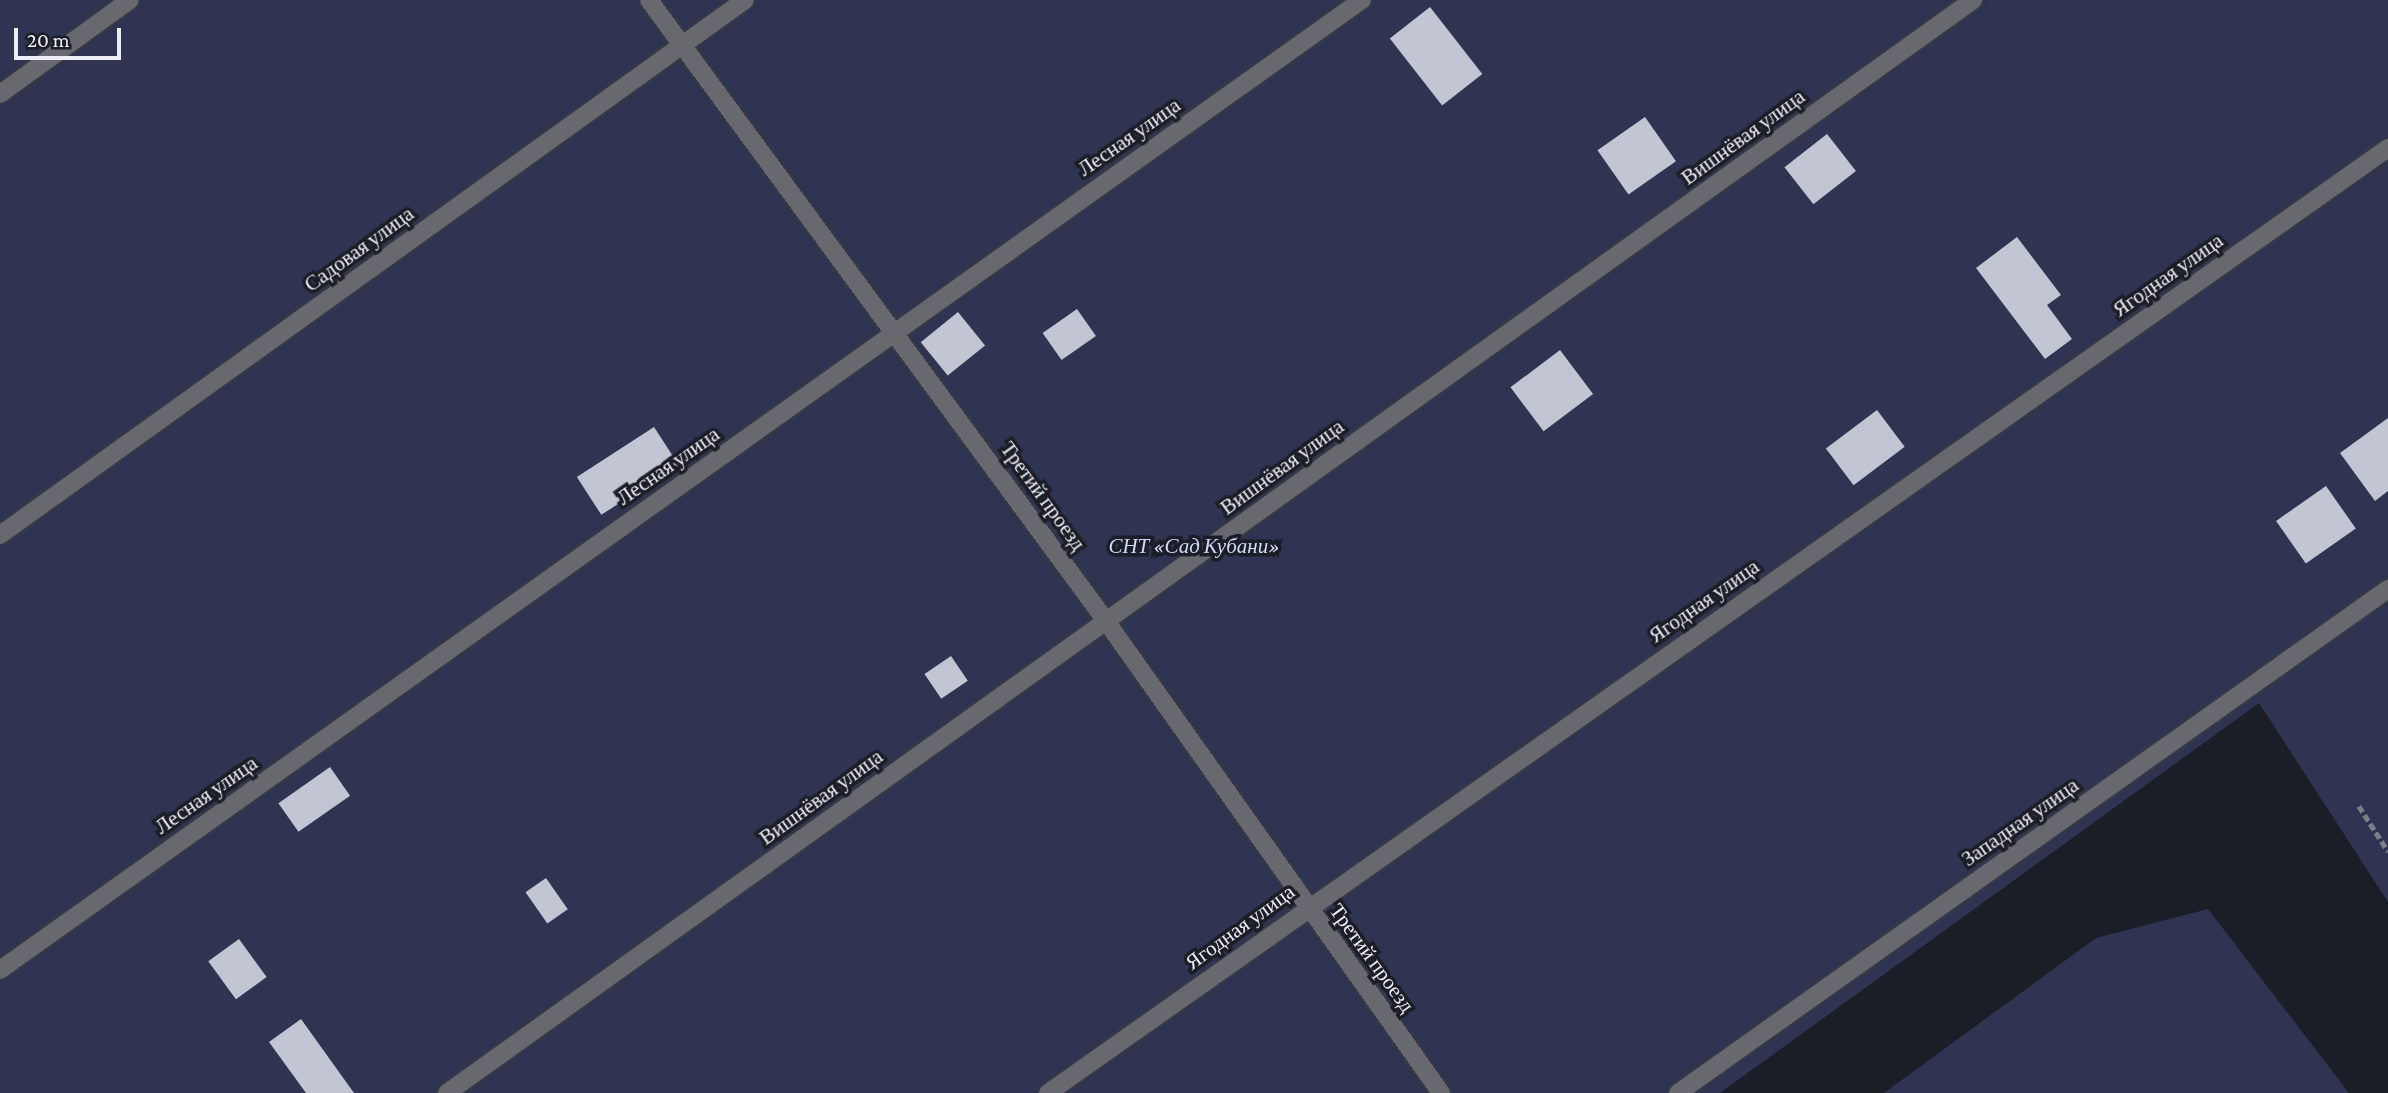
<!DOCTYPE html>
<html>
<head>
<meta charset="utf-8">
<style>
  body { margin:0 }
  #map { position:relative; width:2388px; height:1093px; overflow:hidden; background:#1c1e27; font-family:"Crimson Pro",serif }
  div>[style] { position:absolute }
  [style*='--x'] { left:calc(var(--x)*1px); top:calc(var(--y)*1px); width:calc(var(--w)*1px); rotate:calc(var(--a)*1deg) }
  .green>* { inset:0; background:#2e3452 }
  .building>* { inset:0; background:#c2c5d2; transform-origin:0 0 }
  .path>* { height:4.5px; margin-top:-2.25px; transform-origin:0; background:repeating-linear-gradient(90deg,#7c7e86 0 7px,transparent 0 10.5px) }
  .roads { filter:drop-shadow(0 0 2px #393b44) drop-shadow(0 0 2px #393b44) }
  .street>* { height:18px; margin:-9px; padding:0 9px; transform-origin:9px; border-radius:9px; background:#68696e }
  span { translate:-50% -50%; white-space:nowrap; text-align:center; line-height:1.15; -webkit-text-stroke:7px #1c1e27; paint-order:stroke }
  .street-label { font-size:21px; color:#edeef5 }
  .park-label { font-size:21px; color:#d1d9f7; font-style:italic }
  .scale { position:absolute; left:14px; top:28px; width:107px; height:32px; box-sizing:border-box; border:4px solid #edeef5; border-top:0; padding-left:9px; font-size:21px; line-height:24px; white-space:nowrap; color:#edeef5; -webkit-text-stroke:5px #1c1e27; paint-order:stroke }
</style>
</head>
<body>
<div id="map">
  <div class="green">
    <i style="clip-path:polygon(0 0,2388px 0,2388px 902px,2259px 703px,1720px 1093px,0 1093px)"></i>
    <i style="clip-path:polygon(2208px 909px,2349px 1093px,1884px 1093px,2096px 938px)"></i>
  </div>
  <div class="building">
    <i style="left:1430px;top:7px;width:85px;height:51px;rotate:52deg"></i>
    <i style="left:1645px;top:117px;width:54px;height:58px;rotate:55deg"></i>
    <i style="left:1827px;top:134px;width:47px;height:54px;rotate:52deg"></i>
    <i style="clip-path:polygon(2017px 237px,2061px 295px,2047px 305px,2072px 339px,2045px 359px,1976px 268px)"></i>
    <i style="left:1077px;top:309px;width:33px;height:42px;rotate:55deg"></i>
    <i style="left:958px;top:312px;width:43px;height:48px;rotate:51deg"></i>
    <i style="left:1560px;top:350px;width:55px;height:62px;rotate:53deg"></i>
    <i style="left:1877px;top:410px;width:46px;height:64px;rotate:53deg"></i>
    <i style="clip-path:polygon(2388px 418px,2388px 491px,2375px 501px,2340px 453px)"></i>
    <i style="left:654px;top:427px;width:45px;height:92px;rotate:57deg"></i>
    <i style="left:2326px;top:486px;width:52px;height:61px;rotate:55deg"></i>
    <i style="left:951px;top:656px;width:30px;height:32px;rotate:56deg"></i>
    <i style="left:330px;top:767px;width:35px;height:63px;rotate:55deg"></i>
    <i style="left:546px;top:878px;width:38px;height:25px;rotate:55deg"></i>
    <i style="left:239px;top:939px;width:47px;height:38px;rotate:54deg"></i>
    <i style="clip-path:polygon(301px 1019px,354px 1093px,306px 1093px,269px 1042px)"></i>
  </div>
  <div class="path">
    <i style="--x:2359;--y:806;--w:54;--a:57.2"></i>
  </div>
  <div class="roads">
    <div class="street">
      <i style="--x:649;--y:0;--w:771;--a:53.65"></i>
      <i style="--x:1106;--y:621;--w:579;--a:54.63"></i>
      <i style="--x:0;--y:94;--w:160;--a:-35.9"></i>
      <i style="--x:0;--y:535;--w:917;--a:-35.68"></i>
      <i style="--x:0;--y:970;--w:1672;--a:-35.46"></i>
      <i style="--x:447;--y:1093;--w:1877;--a:-35.61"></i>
      <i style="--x:1048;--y:1093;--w:1640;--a:-35.19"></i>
      <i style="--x:1678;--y:1093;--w:871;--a:-35.37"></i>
    </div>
  </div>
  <div class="street-label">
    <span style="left:1129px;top:137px;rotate:-35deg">Лесная улица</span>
    <span style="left:1743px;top:137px;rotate:-36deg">Вишнёвая улица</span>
    <span style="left:359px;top:249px;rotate:-36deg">Садовая улица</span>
    <span style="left:2168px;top:275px;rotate:-35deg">Ягодная улица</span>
    <span style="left:668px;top:466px;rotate:-35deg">Лесная улица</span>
    <span style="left:1282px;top:467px;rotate:-36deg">Вишнёвая улица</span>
    <span style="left:1043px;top:496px;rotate:54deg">Третий проезд</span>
    <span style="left:1704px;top:601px;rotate:-35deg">Ягодная улица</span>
    <span style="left:206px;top:795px;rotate:-35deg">Лесная улица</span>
    <span style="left:821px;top:797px;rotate:-36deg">Вишнёвая улица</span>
    <span style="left:2020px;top:822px;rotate:-35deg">Западная улица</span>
    <span style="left:1240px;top:927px;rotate:-36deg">Ягодная улица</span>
    <span style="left:1372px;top:958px;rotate:54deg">Третий проезд</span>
  </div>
  <div class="park-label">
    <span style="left:1194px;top:546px">СНТ «Сад Кубани»</span>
  </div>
  <div class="scale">20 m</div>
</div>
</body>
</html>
